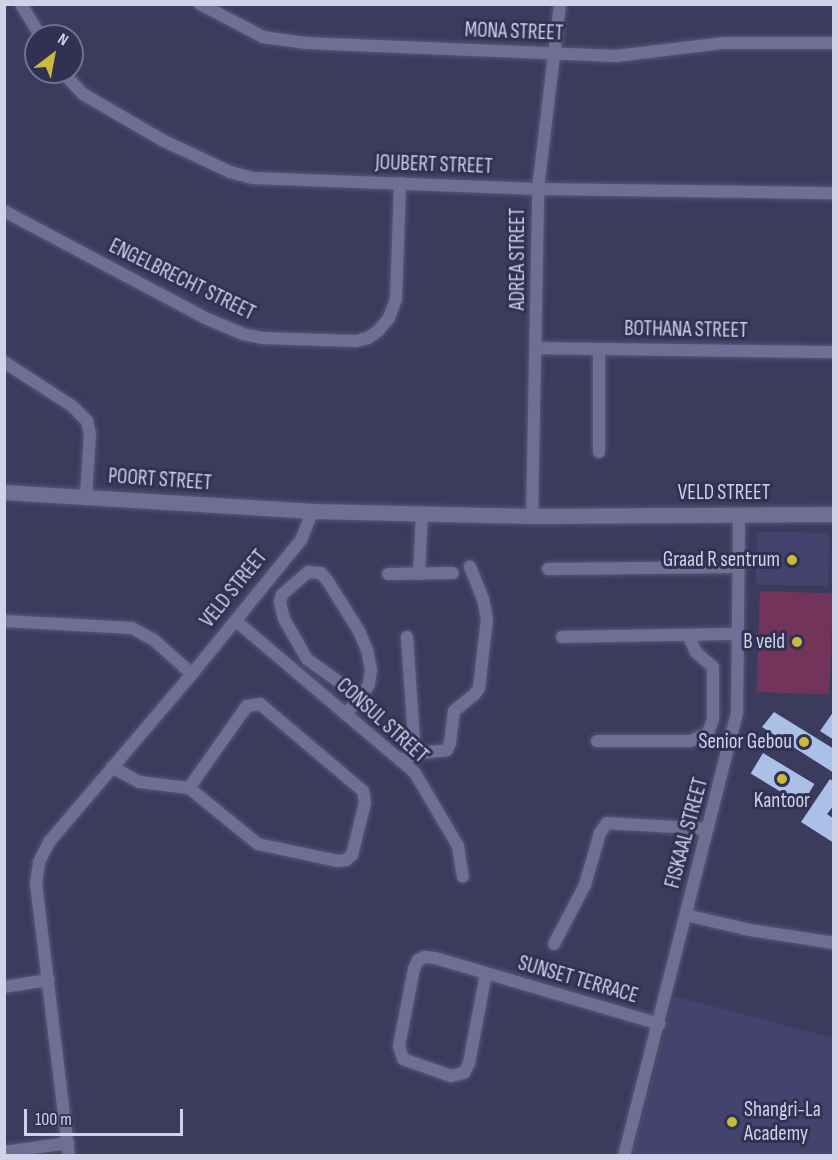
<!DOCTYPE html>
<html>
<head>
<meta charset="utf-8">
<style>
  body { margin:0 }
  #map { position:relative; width:838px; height:1160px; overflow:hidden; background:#3b3b5e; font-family:"Sofia Sans Condensed",sans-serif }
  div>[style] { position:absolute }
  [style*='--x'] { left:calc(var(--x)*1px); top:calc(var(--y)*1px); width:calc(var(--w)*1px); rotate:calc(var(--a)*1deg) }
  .built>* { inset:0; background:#44436d; transform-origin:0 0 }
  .green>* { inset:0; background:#73345c; transform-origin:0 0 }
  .building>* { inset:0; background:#abc0e7; transform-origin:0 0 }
  .roads { filter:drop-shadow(0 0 2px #575774) drop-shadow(0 0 2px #575774) }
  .minor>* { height:12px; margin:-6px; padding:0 6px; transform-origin:6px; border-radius:6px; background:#6f6f96 }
  .tertiary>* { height:15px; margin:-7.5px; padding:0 7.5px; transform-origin:7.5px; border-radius:7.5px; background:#6f6f96 }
  .dots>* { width:16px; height:16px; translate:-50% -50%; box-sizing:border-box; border:3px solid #313153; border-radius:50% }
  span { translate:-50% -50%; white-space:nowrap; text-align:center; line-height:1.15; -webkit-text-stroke:6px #313153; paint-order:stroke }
  .street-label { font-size:21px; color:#d0d2e7 }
  .poi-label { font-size:21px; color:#d0d2e7 }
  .right { translate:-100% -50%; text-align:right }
  .left { translate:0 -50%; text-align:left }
  .frame { position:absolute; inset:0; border:6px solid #d0d2e7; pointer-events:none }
  .north { position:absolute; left:24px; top:24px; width:60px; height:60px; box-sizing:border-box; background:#313153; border:2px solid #71718e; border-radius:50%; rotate:32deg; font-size:16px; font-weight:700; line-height:24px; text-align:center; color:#d0d2e7 }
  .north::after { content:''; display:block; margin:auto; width:21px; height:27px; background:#c8bb3b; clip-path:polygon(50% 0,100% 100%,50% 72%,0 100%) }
  .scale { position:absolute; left:24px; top:1109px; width:159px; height:27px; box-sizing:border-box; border:3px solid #d0d2e7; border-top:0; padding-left:8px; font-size:18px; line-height:21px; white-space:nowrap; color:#d0d2e7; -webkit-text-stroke:4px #313153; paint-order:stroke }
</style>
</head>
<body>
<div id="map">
  <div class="built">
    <i style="left:829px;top:533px;width:53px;height:72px;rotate:91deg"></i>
    <i style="clip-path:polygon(674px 996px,833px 1038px,833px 1155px,632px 1155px)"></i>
  </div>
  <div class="green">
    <i style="left:760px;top:591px;width:73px;height:101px;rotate:2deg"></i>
  </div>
  <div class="building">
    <i style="clip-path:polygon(834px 711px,834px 740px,820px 731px)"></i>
    <i style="clip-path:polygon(774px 712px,834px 749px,834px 773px,762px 727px)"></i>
    <i style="left:763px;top:753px;width:60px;height:24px;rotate:31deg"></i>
    <i style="clip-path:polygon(830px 779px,834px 782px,834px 805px,827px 814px,834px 819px,834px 843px,801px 822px)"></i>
  </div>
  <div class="roads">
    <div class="minor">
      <i style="--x:21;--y:4;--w:37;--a:59"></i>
      <i style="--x:200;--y:4;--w:71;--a:27.6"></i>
      <i style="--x:263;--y:37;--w:42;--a:8.1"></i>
      <i style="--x:305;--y:43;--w:311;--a:2.4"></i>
      <i style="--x:616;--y:56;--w:109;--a:-6.9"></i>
      <i style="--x:724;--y:43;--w:110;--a:0"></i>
      <i style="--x:62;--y:72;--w:30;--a:46"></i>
      <i style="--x:83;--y:94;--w:91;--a:30.2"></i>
      <i style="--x:162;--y:140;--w:75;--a:25.2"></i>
      <i style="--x:230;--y:172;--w:24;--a:15"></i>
      <i style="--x:253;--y:178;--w:285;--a:2.2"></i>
      <i style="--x:538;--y:189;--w:296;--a:0.8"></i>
      <i style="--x:4;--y:211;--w:228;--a:28"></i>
      <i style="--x:205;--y:318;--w:41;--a:22.8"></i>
      <i style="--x:243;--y:334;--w:19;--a:12"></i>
      <i style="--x:262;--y:338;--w:94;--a:1.8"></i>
      <i style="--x:356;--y:341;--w:12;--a:-14"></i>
      <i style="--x:368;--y:338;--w:12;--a:-35"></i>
      <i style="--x:378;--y:331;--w:17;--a:-50"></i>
      <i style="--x:389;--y:318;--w:20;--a:-70"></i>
      <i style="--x:396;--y:299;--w:116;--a:-88"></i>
      <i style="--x:537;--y:348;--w:297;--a:0.8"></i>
      <i style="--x:4;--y:362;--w:81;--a:32.9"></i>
      <i style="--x:72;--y:406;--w:21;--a:45"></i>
      <i style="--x:87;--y:421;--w:13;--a:77"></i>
      <i style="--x:90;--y:434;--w:62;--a:93.7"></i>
      <i style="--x:599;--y:452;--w:103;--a:-90"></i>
      <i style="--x:532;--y:516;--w:327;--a:-88.9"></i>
      <i style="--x:538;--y:189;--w:186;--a:-83.2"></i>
      <i style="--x:548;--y:569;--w:189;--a:-0.6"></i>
      <i style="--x:388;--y:574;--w:65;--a:-0.9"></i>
      <i style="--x:419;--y:574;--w:61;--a:-87.2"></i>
      <i style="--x:4;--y:621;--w:128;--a:3.1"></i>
      <i style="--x:132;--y:628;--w:26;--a:29"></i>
      <i style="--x:155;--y:641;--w:50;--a:41.7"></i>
      <i style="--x:236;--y:621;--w:235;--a:40.3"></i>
      <i style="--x:415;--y:773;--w:85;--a:59.5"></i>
      <i style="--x:458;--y:846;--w:31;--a:81"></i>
      <i style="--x:407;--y:637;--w:117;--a:86.1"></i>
      <i style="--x:562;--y:637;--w:175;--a:-1"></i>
      <i style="--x:345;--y:714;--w:23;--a:-45"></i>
      <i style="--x:361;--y:698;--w:16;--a:-60"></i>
      <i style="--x:369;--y:684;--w:14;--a:-82"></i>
      <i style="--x:371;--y:670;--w:20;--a:-101"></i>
      <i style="--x:367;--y:650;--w:21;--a:-113"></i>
      <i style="--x:359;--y:631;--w:60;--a:-122.1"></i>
      <i style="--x:327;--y:580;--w:9;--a:-131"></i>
      <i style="--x:321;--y:573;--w:13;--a:-176"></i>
      <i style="--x:308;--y:572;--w:35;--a:139"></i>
      <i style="--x:282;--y:595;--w:7;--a:106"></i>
      <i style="--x:280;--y:602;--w:17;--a:77"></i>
      <i style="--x:284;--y:619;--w:46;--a:60.1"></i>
      <i style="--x:307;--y:659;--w:67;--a:35.8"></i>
      <i style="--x:597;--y:741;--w:94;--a:0"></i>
      <i style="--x:691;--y:741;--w:19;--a:-25"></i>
      <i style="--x:708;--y:733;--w:15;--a:-70"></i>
      <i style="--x:713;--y:719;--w:52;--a:-90"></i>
      <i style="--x:713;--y:667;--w:23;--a:-139"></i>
      <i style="--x:696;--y:652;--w:19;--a:-115"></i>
      <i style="--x:400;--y:760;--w:21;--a:-19"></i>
      <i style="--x:420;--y:753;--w:27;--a:-6"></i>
      <i style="--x:447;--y:750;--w:8;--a:-67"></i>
      <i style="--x:450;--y:743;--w:32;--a:-83"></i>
      <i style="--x:454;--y:711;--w:26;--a:-39"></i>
      <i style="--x:474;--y:695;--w:9;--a:-54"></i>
      <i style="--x:479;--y:688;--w:69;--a:-83.4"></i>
      <i style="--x:487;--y:619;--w:20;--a:-101"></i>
      <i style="--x:483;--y:599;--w:35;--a:-112"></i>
      <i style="--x:112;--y:767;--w:31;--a:29"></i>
      <i style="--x:139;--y:782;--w:50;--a:6.8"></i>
      <i style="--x:189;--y:788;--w:89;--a:39.1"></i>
      <i style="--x:258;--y:844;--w:81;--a:12.1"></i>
      <i style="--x:337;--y:861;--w:9;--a:-6"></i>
      <i style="--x:346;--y:860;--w:8;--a:-40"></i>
      <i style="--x:352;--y:855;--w:54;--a:-76"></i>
      <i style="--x:365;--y:803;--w:12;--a:-99"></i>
      <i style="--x:363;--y:791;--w:135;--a:-139.8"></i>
      <i style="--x:260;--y:704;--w:13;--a:171"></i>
      <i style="--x:247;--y:706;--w:100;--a:125.3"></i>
      <i style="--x:686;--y:915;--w:66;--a:13.2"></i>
      <i style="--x:750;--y:930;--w:85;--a:8.8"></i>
      <i style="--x:554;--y:944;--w:67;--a:-62.3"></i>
      <i style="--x:585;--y:885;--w:54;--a:-73.9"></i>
      <i style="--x:600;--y:833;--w:12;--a:-55"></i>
      <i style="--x:607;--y:823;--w:101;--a:3.4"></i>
      <i style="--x:486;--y:974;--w:91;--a:100.8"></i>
      <i style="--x:469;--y:1063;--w:11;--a:117"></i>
      <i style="--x:464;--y:1073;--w:13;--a:167"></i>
      <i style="--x:451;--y:1076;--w:51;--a:-160.5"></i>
      <i style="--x:403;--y:1059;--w:14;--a:-107"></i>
      <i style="--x:399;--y:1046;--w:78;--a:-79"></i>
      <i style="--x:414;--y:969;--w:10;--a:-66"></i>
      <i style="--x:418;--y:960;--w:8;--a:-23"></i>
      <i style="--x:425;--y:957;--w:10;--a:6"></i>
      <i style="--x:435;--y:958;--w:234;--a:16.4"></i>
      <i style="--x:4;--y:987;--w:45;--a:-9"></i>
      <i style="--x:4;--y:1152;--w:65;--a:-8"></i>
      <i style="--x:69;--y:1156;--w:274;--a:-96.9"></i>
      <i style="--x:36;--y:884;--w:22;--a:-82"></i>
      <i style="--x:39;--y:862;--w:22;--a:-63"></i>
      <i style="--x:49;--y:842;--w:221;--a:-49.6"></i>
      <i style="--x:192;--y:674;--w:173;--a:-50.9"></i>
      <i style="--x:301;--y:540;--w:31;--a:-68"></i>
      <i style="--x:624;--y:1156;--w:457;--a:-75.7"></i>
      <i style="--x:737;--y:713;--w:199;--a:-89.4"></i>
    </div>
    <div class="tertiary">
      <i style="--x:4;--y:492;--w:310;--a:3.5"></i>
      <i style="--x:313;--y:511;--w:219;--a:1.3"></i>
      <i style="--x:532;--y:516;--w:302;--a:-0.4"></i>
    </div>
  </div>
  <div class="dots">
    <i style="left:792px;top:560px;background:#c8bb3b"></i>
    <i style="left:797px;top:642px;background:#c8bb3b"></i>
    <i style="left:804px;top:742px;background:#c8bb3b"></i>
    <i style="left:782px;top:779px;background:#c8bb3b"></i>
    <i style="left:732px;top:1122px;background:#c8bb3b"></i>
  </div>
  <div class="street-label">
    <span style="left:514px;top:32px;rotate:2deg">MONA STREET</span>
    <span style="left:434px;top:165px;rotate:2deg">JOUBERT STREET</span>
    <span style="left:518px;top:259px;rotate:-90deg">ADREA STREET</span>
    <span style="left:182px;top:280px;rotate:26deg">ENGELBRECHT STREET</span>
    <span style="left:686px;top:330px;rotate:1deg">BOTHANA STREET</span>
    <span style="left:160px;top:480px;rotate:4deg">POORT STREET</span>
    <span style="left:724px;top:493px">VELD STREET</span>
    <span style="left:234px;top:589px;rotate:-51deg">VELD STREET</span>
    <span style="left:382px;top:721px;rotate:42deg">CONSUL STREET</span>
    <span style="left:687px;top:833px;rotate:-75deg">FISKAAL STREET</span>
    <span style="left:578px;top:980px;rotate:16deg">SUNSET TERRACE</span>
  </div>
  <div class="poi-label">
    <span class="right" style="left:780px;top:560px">Graad R sentrum</span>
    <span class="right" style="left:785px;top:642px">B veld</span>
    <span class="right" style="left:792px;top:742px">Senior Gebou</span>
    <span style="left:782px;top:801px">Kantoor</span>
    <span class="left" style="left:744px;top:1122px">Shangri-La<br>Academy</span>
  </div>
  <div class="frame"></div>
  <div class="north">N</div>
  <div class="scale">100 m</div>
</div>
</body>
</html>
